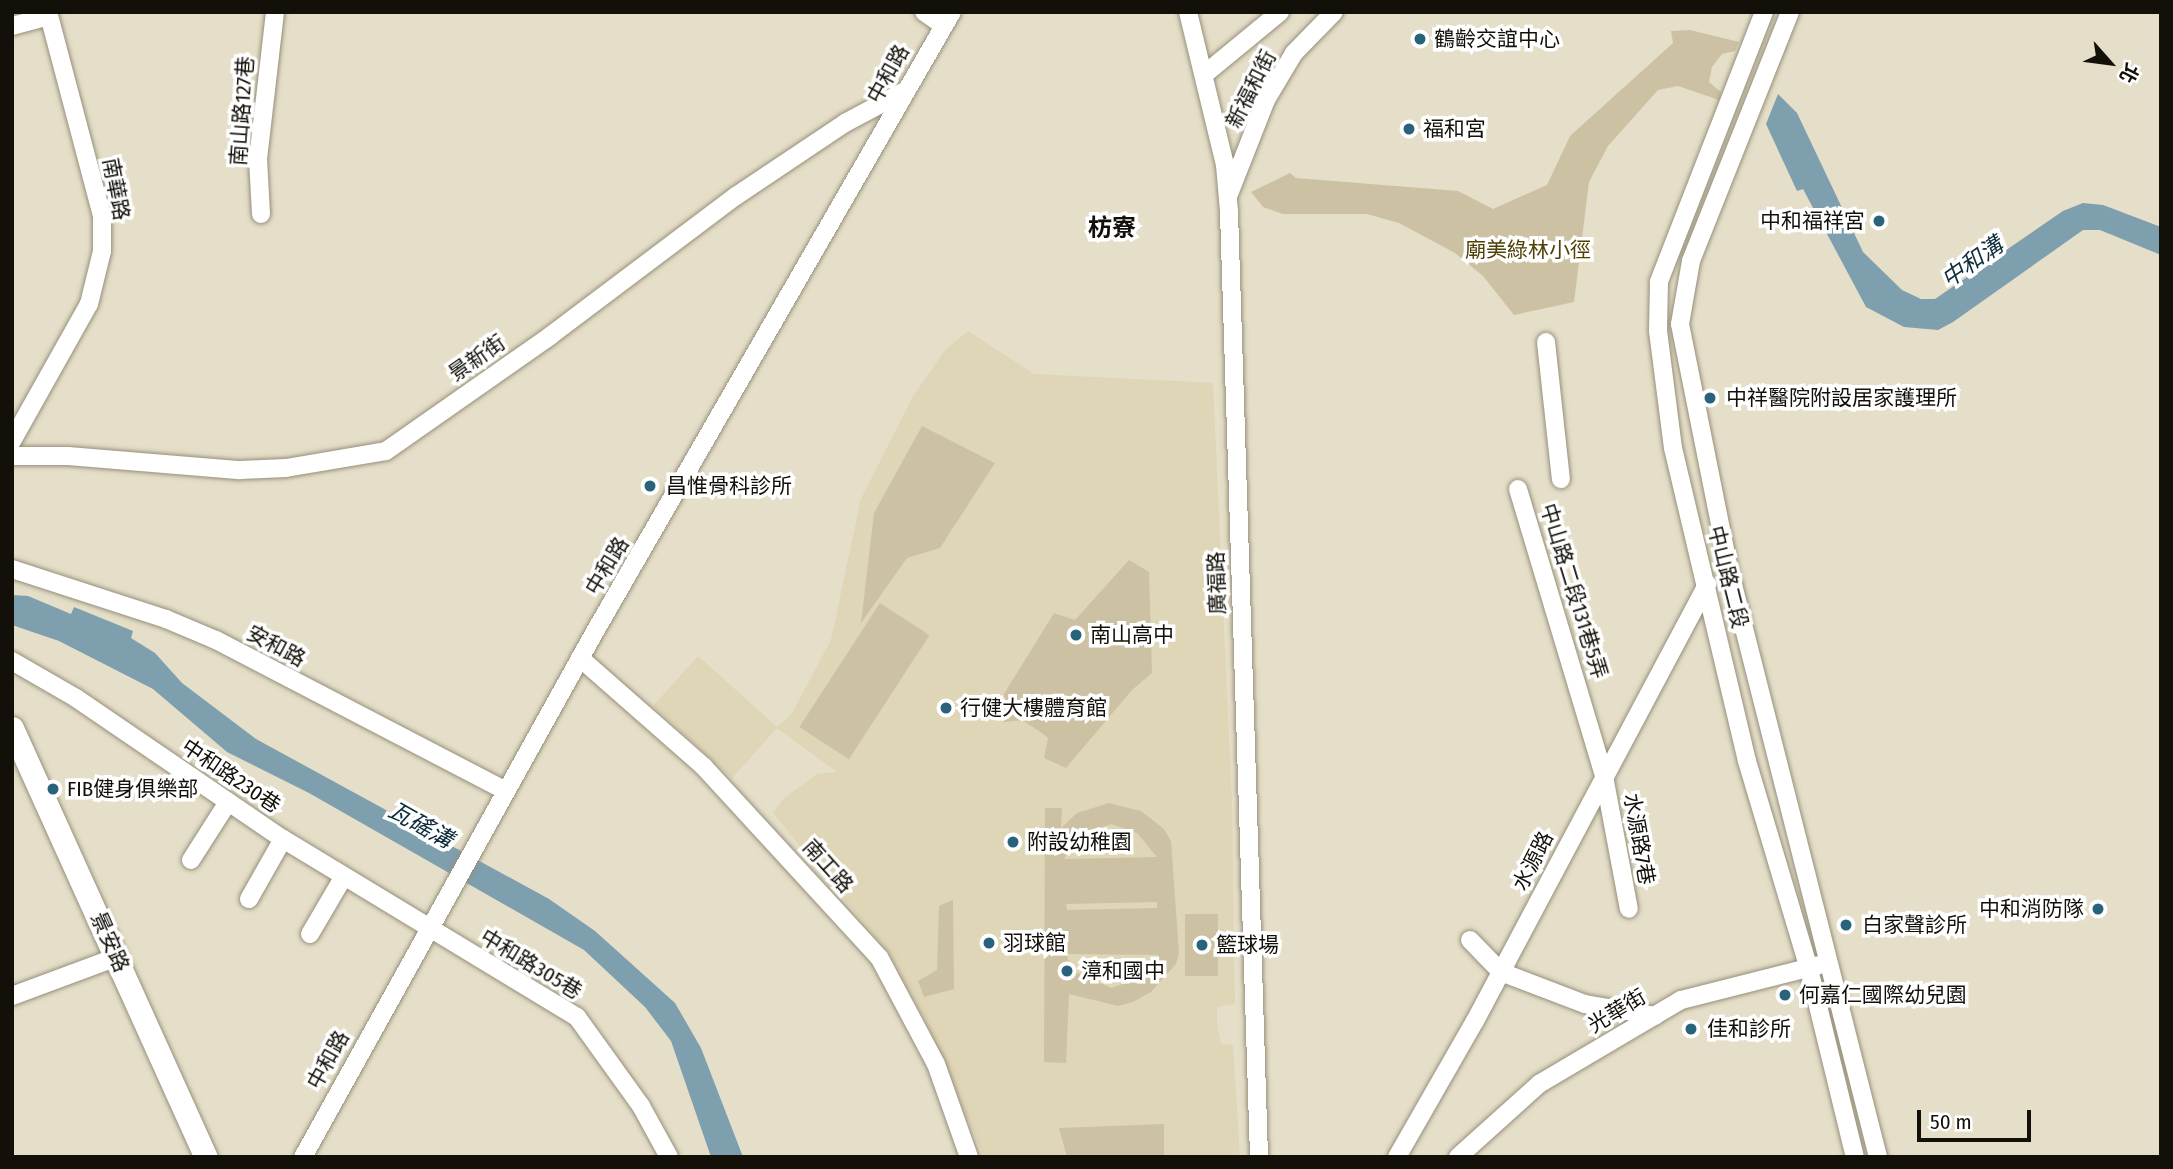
<!DOCTYPE html>
<html>
<head>
<meta charset="utf-8">
<style>
  body { margin:0 }
  #map { position:relative; width:2173px; height:1169px; overflow:hidden; background:#e5dec8; font-family:"Fira Sans Condensed","Noto Sans TC",sans-serif }
  div>[style] { position:absolute }
  [style*='--x'] { left:calc(var(--x)*1px); top:calc(var(--y)*1px); width:calc(var(--w)*1px); rotate:calc(var(--a)*1deg) }
  .built>* { inset:0; background:#dfd5b7 }
  .green>* { inset:0; background:#ccc2a3; transform-origin:0 0 }
  .water>* { inset:0; background:#7d9fae }
  .roads { filter:drop-shadow(0 0 2px #968f7a) drop-shadow(0 0 2px #968f7a) }
  .minor>* { height:18px; margin:-9px; padding:0 9px; transform-origin:9px; border-radius:9px; background:#fff }
  .major>* { height:23px; margin:-11.5px; padding:0 11.5px; transform-origin:11.5px; border-radius:11.5px; background:#fff }
  .dots>* { width:19px; height:19px; translate:-50% -50%; box-sizing:border-box; border:4px solid #fff; border-radius:50% }
  span { translate:-50% -50%; white-space:nowrap; text-align:center; line-height:1.15; -webkit-text-stroke:7px #fff; paint-order:stroke }
  .poi-label { font-size:21px; color:#121008 }
  .left { translate:0 -50%; text-align:left }
  .right { translate:-100% -50%; text-align:right }
  .street-label { font-size:21px; color:#121008 }
  .park-label { font-size:21px; color:#4f4006 }
  .water-label { font-size:23px; color:#0d2d3a; font-style:italic }
  .quarter-label { font-size:24px; color:#121008; font-weight:700 }
  .frame { position:absolute; inset:0; border:14px solid #121008; pointer-events:none }
  .north { position:absolute; left:2075px; top:28px; width:70px; height:70px; -webkit-text-stroke:5px #fff; paint-order:stroke; rotate:118deg; font-size:19px; font-weight:700; line-height:28px; text-align:center; color:#121008 }
  .north::after { content:''; display:block; margin:auto; width:24px; height:32px; background:#121008; clip-path:polygon(50% 0,100% 100%,50% 72%,0 100%) }
  .scale { position:absolute; left:1917px; top:1110px; width:114px; height:32px; box-sizing:border-box; border:4px solid #121008; border-top:0; padding-left:9px; font-size:21px; line-height:24px; white-space:nowrap; color:#121008; -webkit-text-stroke:5px #fff; paint-order:stroke }
</style>
</head>
<body>
<div id="map">
  <div class="built">
    <i style="clip-path:polygon(968px 331px,1034px 374px,1213px 383px,1232px 804px,1235px 1004px,1217px 1007px,1217px 1023px,1221px 1044px,1233px 1045px,1240px 1157px,984px 1157px,926px 1021px,889px 953px,773px 813px,783px 799px,817px 774px,837px 772px,777px 728px,732px 778px,653px 706px,698px 656px,777px 727px,791px 715px,831px 640px,861px 499px,912px 398px,945px 350px)"></i>
  </div>
  <div class="green">
    <i style="clip-path:polygon(1690px 30px,1739px 42px,1735px 51px,1722px 54px,1712px 67px,1709px 82px,1721px 92px,1719px 100px,1678px 86px,1658px 90px,1608px 146px,1589px 182px,1574px 302px,1514px 315px,1483px 276px,1455px 253px,1399px 223px,1367px 214px,1283px 214px,1263px 207px,1251px 192px,1290px 173px,1296px 178px,1458px 191px,1493px 209px,1547px 185px,1570px 136px,1673px 43px,1671px 31px)"></i>
    <i style="clip-path:polygon(922px 426px,995px 463px,940px 548px,907px 558px,861px 623px,874px 513px)"></i>
    <i style="clip-path:polygon(1129px 560px,1149px 572px,1152px 673px,1132px 690px,1066px 768px,1044px 758px,1048px 738px,1042px 733px,1022px 720px,1004px 722px,991px 715px,1054px 613px,1075px 620px)"></i>
    <i style="left:880px;top:603px;width:59px;height:148px;rotate:33deg"></i>
    <i style="clip-path:polygon(evenodd,1109px 803px,1141px 811px,1164px 829px,1171px 841px,1179px 953px,1176px 964px,1151px 992px,1133px 1002px,1118px 1006px,1069px 994px,1066px 1063px,1044px 1062px,1045px 808px,1062px 808px,1061px 828px,1077px 813px,1109px 803px,1111px 824px,1137px 833px,1157px 857px,1064px 859px,1076px 837px,1111px 824px,1109px 803px,1157px 902px,1157px 908px,1067px 910px,1066px 904px,1157px 902px,1109px 803px,1066px 954px,1158px 955px,1159px 956px,1140px 978px,1111px 988px,1073px 971px,1066px 954px)"></i>
    <i style="clip-path:polygon(953px 900px,954px 989px,924px 997px,918px 981px,937px 970px,939px 906px)"></i>
    <i style="left:1185px;top:914px;width:33px;height:62px"></i>
    <i style="clip-path:polygon(1164px 1124px,1164px 1157px,1067px 1157px,1059px 1128px)"></i>
  </div>
  <div class="water">
    <i style="clip-path:polygon(1778px 94px,1797px 113px,1863px 252px,1902px 290px,1921px 299px,1935px 299px,2063px 211px,2083px 203px,2103px 205px,2161px 227px,2161px 255px,2100px 230px,2083px 230px,1953px 322px,1938px 330px,1904px 327px,1866px 307px,1803px 189px,1797px 191px,1766px 124px)"></i>
    <i style="clip-path:polygon(12px 595px,28px 596px,71px 614px,74px 607px,133px 631px,131px 638px,155px 653px,182px 683px,256px 739px,549px 899px,595px 931px,675px 1003px,701px 1048px,743px 1157px,711px 1157px,671px 1041px,645px 1007px,584px 950px,309px 793px,227px 752px,153px 689px,59px 641px,12px 625px)"></i>
  </div>
  <div class="roads">
    <div class="minor">
      <i style="--x:924;--y:12;--w:21;--a:35"></i>
      <i style="--x:1188;--y:12;--w:157;--a:76.4"></i>
      <i style="--x:1225;--y:165;--w:47;--a:85.1"></i>
      <i style="--x:1229;--y:212;--w:945;--a:88.18"></i>
      <i style="--x:1764;--y:12;--w:290;--a:111.3"></i>
      <i style="--x:1659;--y:282;--w:49;--a:91.2"></i>
      <i style="--x:1658;--y:331;--w:118;--a:82.7"></i>
      <i style="--x:1673;--y:448;--w:322;--a:76.7"></i>
      <i style="--x:1747;--y:761;--w:217;--a:73.4"></i>
      <i style="--x:1809;--y:969;--w:194;--a:76.3"></i>
      <i style="--x:1790;--y:12;--w:268;--a:111.7"></i>
      <i style="--x:1691;--y:261;--w:64;--a:99.9"></i>
      <i style="--x:1680;--y:324;--w:246;--a:78.7"></i>
      <i style="--x:1728;--y:565;--w:611;--a:75.78"></i>
      <i style="--x:12;--y:26;--w:38;--a:-15"></i>
      <i style="--x:1206;--y:73;--w:96;--a:-39.5"></i>
      <i style="--x:1229;--y:194;--w:101;--a:-68.5"></i>
      <i style="--x:1266;--y:100;--w:55;--a:-59.2"></i>
      <i style="--x:1294;--y:53;--w:57;--a:-45.7"></i>
      <i style="--x:261;--y:214;--w:55;--a:-93.1"></i>
      <i style="--x:258;--y:159;--w:148;--a:-83.4"></i>
      <i style="--x:1546;--y:342;--w:138;--a:83.8"></i>
      <i style="--x:12;--y:441;--w:157;--a:-60.7"></i>
      <i style="--x:89;--y:304;--w:55;--a:-76.2"></i>
      <i style="--x:102;--y:251;--w:35;--a:-90"></i>
      <i style="--x:102;--y:216;--w:211;--a:-104.8"></i>
      <i style="--x:12;--y:456;--w:56;--a:0"></i>
      <i style="--x:68;--y:456;--w:173;--a:4.7"></i>
      <i style="--x:240;--y:470;--w:46;--a:-2.5"></i>
      <i style="--x:286;--y:468;--w:101;--a:-9.6"></i>
      <i style="--x:386;--y:451;--w:200;--a:-35"></i>
      <i style="--x:550;--y:336;--w:233;--a:-37"></i>
      <i style="--x:736;--y:196;--w:131;--a:-33.8"></i>
      <i style="--x:845;--y:123;--w:68;--a:-28.1"></i>
      <i style="--x:1518;--y:489;--w:300;--a:73.3"></i>
      <i style="--x:1604;--y:776;--w:135;--a:79.4"></i>
      <i style="--x:12;--y:569;--w:162;--a:18"></i>
      <i style="--x:166;--y:619;--w:54;--a:22.8"></i>
      <i style="--x:216;--y:640;--w:327;--a:27.5"></i>
      <i style="--x:580;--y:658;--w:165;--a:41.3"></i>
      <i style="--x:704;--y:767;--w:258;--a:47.4"></i>
      <i style="--x:879;--y:957;--w:121;--a:62"></i>
      <i style="--x:936;--y:1064;--w:99;--a:70.5"></i>
      <i style="--x:12;--y:661;--w:74;--a:30"></i>
      <i style="--x:76;--y:698;--w:250;--a:34.3"></i>
      <i style="--x:283;--y:839;--w:344;--a:31.2"></i>
      <i style="--x:577;--y:1017;--w:110;--a:54.3"></i>
      <i style="--x:641;--y:1106;--w:58;--a:61.2"></i>
      <i style="--x:191;--y:860;--w:69;--a:-57.5"></i>
      <i style="--x:249;--y:899;--w:69;--a:-60.5"></i>
      <i style="--x:310;--y:934;--w:67;--a:-59.6"></i>
      <i style="--x:1470;--y:940;--w:45;--a:45.9"></i>
      <i style="--x:1501;--y:972;--w:90;--a:20.9"></i>
      <i style="--x:1585;--y:1004;--w:71;--a:9.7"></i>
      <i style="--x:12;--y:996;--w:112;--a:-20.4"></i>
      <i style="--x:303;--y:1157;--w:605;--a:-60.94"></i>
      <i style="--x:597;--y:628;--w:711;--a:-60.05"></i>
      <i style="--x:1397;--y:1157;--w:157;--a:-60.2"></i>
      <i style="--x:1475;--y:1021;--w:495;--a:-62"></i>
      <i style="--x:1458;--y:1157;--w:109;--a:-42"></i>
      <i style="--x:1539;--y:1084;--w:165;--a:-30.6"></i>
      <i style="--x:1681;--y:1000;--w:142;--a:-14.2"></i>
    </div>
    <div class="major">
      <i style="--x:12;--y:728;--w:471;--a:65.7"></i>
    </div>
  </div>
  <div class="dots">
    <i style="left:1420px;top:39px;background:#28637b"></i>
    <i style="left:1409px;top:129px;background:#28637b"></i>
    <i style="left:1879px;top:221px;background:#28637b"></i>
    <i style="left:1710px;top:398px;background:#28637b"></i>
    <i style="left:650px;top:486px;background:#28637b"></i>
    <i style="left:1076px;top:635px;background:#28637b"></i>
    <i style="left:946px;top:708px;background:#28637b"></i>
    <i style="left:53px;top:789px;background:#28637b"></i>
    <i style="left:1013px;top:842px;background:#28637b"></i>
    <i style="left:2098px;top:909px;background:#28637b"></i>
    <i style="left:1846px;top:925px;background:#28637b"></i>
    <i style="left:989px;top:943px;background:#28637b"></i>
    <i style="left:1202px;top:945px;background:#28637b"></i>
    <i style="left:1067px;top:971px;background:#28637b"></i>
    <i style="left:1785px;top:995px;background:#28637b"></i>
    <i style="left:1691px;top:1029px;background:#28637b"></i>
  </div>
  <div class="poi-label">
    <span class="left" style="left:1434px;top:39px">鶴齡交誼中心</span>
    <span class="left" style="left:1423px;top:129px">福和宮</span>
    <span class="right" style="left:1865px;top:221px">中和福祥宮</span>
    <span class="left" style="left:1726px;top:398px">中祥醫院附設居家護理所</span>
    <span class="left" style="left:666px;top:486px">昌惟骨科診所</span>
    <span class="left" style="left:1090px;top:635px">南山高中</span>
    <span class="left" style="left:960px;top:708px">行健大樓體育館</span>
    <span class="left" style="left:67px;top:789px">FIB健身俱樂部</span>
    <span class="left" style="left:1027px;top:842px">附設幼稚園</span>
    <span class="right" style="left:2084px;top:909px">中和消防隊</span>
    <span class="left" style="left:1862px;top:925px">白家聲診所</span>
    <span class="left" style="left:1003px;top:943px">羽球館</span>
    <span class="left" style="left:1216px;top:945px">籃球場</span>
    <span class="left" style="left:1081px;top:971px">漳和國中</span>
    <span class="left" style="left:1799px;top:995px">何嘉仁國際幼兒園</span>
    <span class="left" style="left:1707px;top:1029px">佳和診所</span>
  </div>
  <div class="street-label">
    <span style="left:888px;top:74px;rotate:-61deg">中和路</span>
    <span style="left:1251px;top:89px;rotate:-63deg">新福和街</span>
    <span style="left:242px;top:111px;rotate:-86deg">南山路127巷</span>
    <span style="left:116px;top:189px;rotate:79deg">南華路</span>
    <span style="left:477px;top:358px;rotate:-35deg">景新街</span>
    <span style="left:607px;top:566px;rotate:-59deg">中和路</span>
    <span style="left:1728px;top:577px;rotate:76deg">中山路二段</span>
    <span style="left:1217px;top:583px;rotate:-92deg">廣福路</span>
    <span style="left:1574px;top:591px;rotate:73deg">中山路二段131巷5弄</span>
    <span style="left:276px;top:646px;rotate:28deg">安和路</span>
    <span style="left:231px;top:776px;rotate:34deg">中和路230巷</span>
    <span style="left:1639px;top:839px;rotate:80deg">水源路7巷</span>
    <span style="left:1533px;top:861px;rotate:-63deg">水源路</span>
    <span style="left:828px;top:866px;rotate:48deg">南工路</span>
    <span style="left:110px;top:942px;rotate:66deg">景安路</span>
    <span style="left:531px;top:964px;rotate:31deg">中和路305巷</span>
    <span style="left:1617px;top:1011px;rotate:-31deg">光華街</span>
    <span style="left:328px;top:1060px;rotate:-61deg">中和路</span>
  </div>
  <div class="park-label">
    <span style="left:1528px;top:250px">廟美綠林小徑</span>
  </div>
  <div class="water-label">
    <span style="left:1972px;top:262px;rotate:-35deg">中和溝</span>
    <span style="left:421px;top:825px;rotate:29deg">瓦磘溝</span>
  </div>
  <div class="quarter-label">
    <span style="left:1112px;top:229px">枋寮</span>
  </div>
  <div class="frame"></div>
  <div class="north">北</div>
  <div class="scale">50 m</div>
</div>
</body>
</html>
